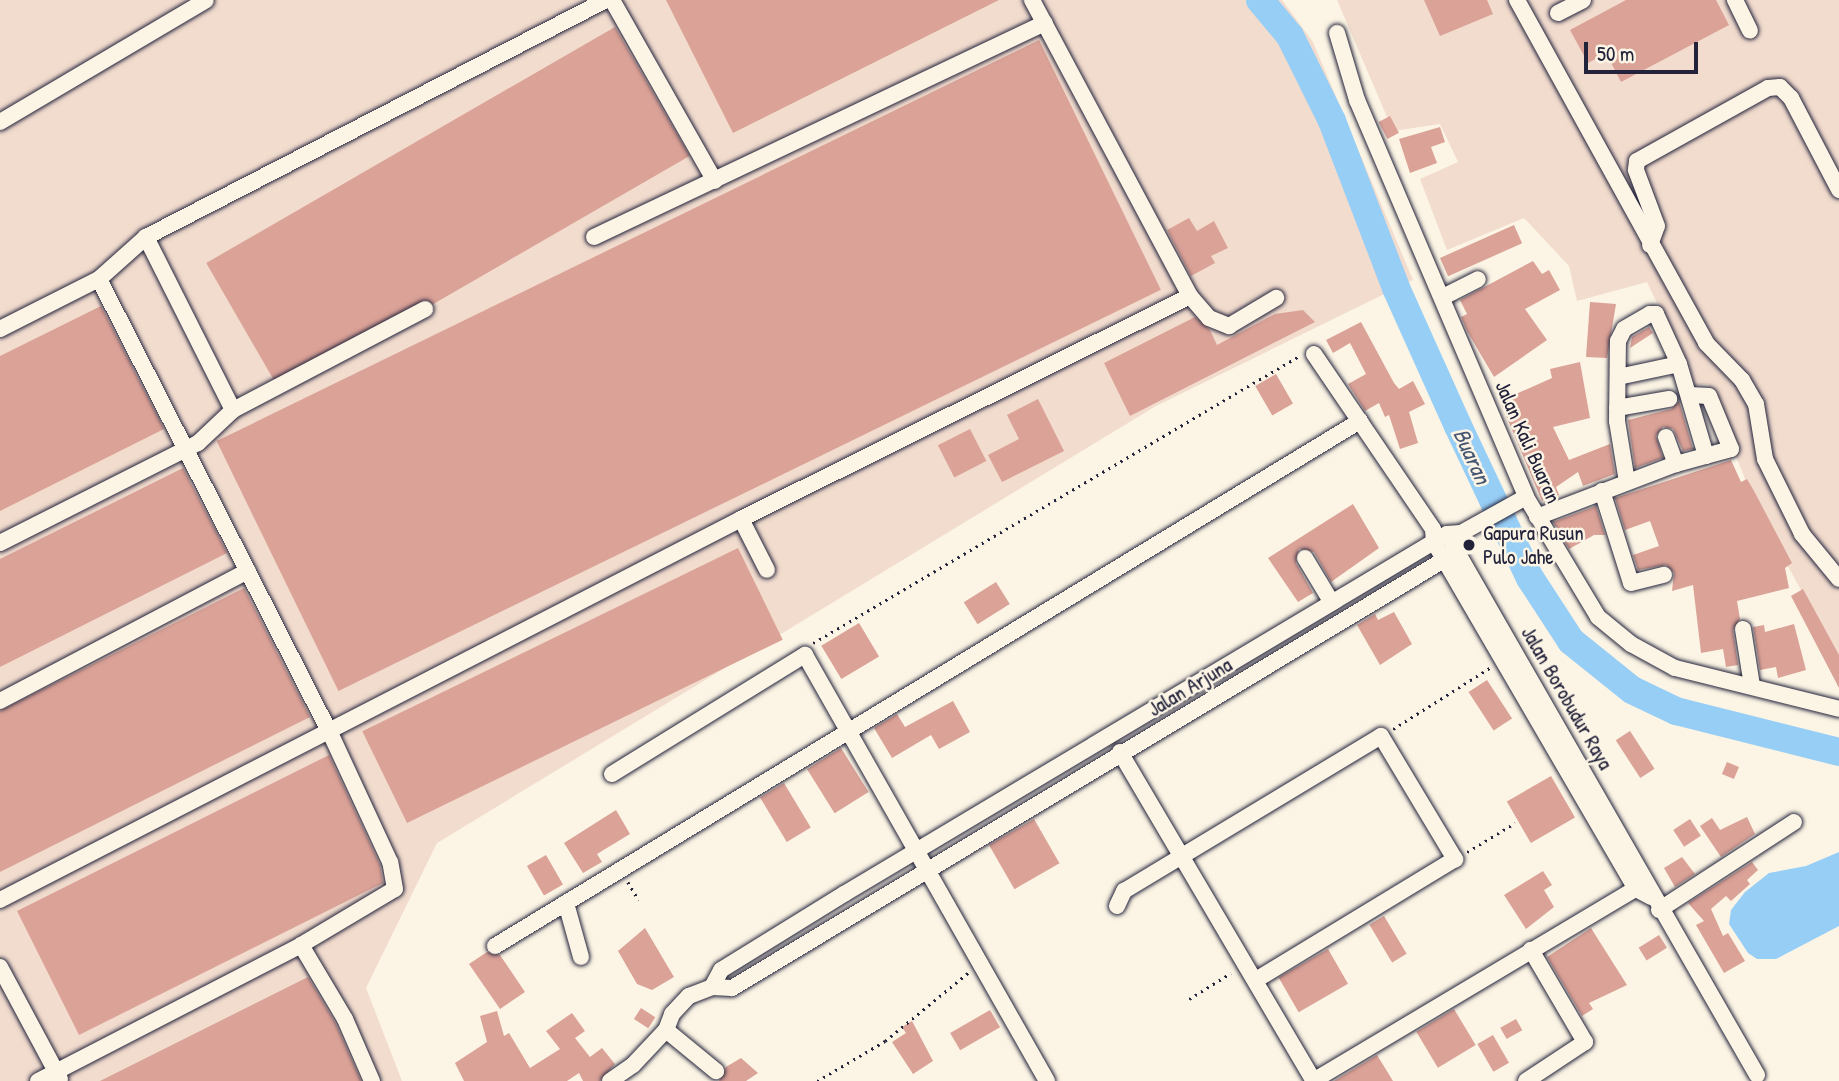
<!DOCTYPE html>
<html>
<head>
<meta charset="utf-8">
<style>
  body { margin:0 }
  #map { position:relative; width:1839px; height:1081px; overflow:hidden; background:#fcf5e5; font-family:"Patrick Hand",sans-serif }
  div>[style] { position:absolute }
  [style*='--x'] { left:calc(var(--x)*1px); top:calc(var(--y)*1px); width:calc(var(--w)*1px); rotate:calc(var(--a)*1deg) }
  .built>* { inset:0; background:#f2dcce }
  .water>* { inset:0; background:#97cef6 }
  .river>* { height:28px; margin:-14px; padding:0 14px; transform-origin:14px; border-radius:14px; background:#97cef6 }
  .building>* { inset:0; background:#dba297; transform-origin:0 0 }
  .path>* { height:2.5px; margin-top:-1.25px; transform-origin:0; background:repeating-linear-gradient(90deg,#22223b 0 2px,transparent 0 7px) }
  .roads { filter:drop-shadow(0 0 2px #22223b) drop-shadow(0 0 2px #22223b) }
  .minor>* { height:16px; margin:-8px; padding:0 8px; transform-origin:8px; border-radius:8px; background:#fcf5e5 }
  .dots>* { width:19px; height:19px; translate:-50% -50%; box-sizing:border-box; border:4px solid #fcf5e5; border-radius:50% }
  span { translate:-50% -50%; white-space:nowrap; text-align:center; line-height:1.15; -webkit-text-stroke:5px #fcf5e5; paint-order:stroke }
  .street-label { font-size:21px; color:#22223b }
  .poi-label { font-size:21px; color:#22223b }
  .left { translate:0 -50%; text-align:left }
  .water-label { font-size:23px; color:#455673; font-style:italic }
  .scale { position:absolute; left:1584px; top:42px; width:114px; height:32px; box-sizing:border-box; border:4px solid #22223b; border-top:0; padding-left:9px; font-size:21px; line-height:24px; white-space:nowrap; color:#22223b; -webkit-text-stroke:5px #fcf5e5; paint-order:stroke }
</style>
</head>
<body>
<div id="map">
  <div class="built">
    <i style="clip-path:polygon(0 0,1282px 0,1313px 42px,1413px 280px,1156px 406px,437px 843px,366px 988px,402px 1081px,0 1081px)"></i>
    <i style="clip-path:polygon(1337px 0,1839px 0,1839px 659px,1757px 510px,1708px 384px,1695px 385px,1647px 282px,1577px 301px,1569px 266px,1524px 218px,1447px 250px,1420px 179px,1458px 162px,1440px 124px,1393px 131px)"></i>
  </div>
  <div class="water">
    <i style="clip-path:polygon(1839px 852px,1839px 926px,1776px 959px,1757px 959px,1748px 953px,1729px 924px,1731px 910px,1745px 892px,1769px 873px,1806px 866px)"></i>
  </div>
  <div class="river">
    <i style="--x:1260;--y:0;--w:47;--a:50.2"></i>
    <i style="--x:1290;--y:36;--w:95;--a:63.7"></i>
    <i style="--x:1332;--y:121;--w:179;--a:69"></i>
    <i style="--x:1396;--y:288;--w:151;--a:65.8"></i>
    <i style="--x:1458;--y:426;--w:168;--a:64.7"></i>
    <i style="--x:1530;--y:578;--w:75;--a:56.9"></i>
    <i style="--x:1571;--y:641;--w:78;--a:38.8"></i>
    <i style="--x:1632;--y:690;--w:49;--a:25.5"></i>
    <i style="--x:1676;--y:711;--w:168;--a:14.1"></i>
  </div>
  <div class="building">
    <i style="clip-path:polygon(666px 0,999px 0,733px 133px)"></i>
    <i style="clip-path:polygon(1424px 0,1487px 0,1493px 14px,1440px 36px)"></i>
    <i style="clip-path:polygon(1626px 0,1716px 0,1729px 25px,1621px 82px,1606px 53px,1588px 63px,1570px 30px)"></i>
    <i style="left:615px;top:27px;width:149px;height:472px;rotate:60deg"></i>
    <i style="left:1039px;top:40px;width:278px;height:915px;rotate:64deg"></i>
    <i style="left:1390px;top:116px;width:19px;height:13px;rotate:62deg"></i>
    <i style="clip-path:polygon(1440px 127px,1445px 142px,1431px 147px,1437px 163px,1410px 173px,1399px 139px)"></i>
    <i style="clip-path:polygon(1189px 218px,1197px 231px,1214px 221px,1228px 248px,1211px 256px,1215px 263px,1191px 276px,1167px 230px)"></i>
    <i style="left:1514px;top:225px;width:20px;height:81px;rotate:66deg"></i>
    <i style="clip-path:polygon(1533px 261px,1542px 274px,1549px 270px,1560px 290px,1525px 309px,1547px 340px,1494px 377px,1467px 331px,1461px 317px,1467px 314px,1460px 300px)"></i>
    <i style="clip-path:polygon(1590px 302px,1616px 304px,1607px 358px,1586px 357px)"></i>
    <i style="clip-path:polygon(101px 306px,164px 429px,0 511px,0 356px)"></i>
    <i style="clip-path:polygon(1303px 310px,1315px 322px,1130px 416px,1104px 363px,1195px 317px,1210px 330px,1217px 345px,1275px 314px)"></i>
    <i style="clip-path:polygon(1361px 322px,1394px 383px,1399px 389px,1413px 381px,1425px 404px,1409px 412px,1418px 443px,1400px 449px,1389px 415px,1385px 417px,1379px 403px,1365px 411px,1348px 384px,1366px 374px,1350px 343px,1333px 353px,1326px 340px)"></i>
    <i style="clip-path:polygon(1649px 327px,1653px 333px,1630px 348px,1632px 337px)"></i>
    <i style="clip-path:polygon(1580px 362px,1590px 418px,1553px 427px,1569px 460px,1610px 444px,1615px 474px,1583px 486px,1578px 472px,1556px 487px,1559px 495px,1542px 501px,1500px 401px,1552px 378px,1550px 369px)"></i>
    <i style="left:1276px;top:374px;width:34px;height:24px;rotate:60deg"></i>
    <i style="clip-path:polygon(1038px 399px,1064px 451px,1002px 482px,988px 455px,1019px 439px,1007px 415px)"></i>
    <i style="clip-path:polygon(1679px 401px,1693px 449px,1683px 451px,1673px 429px,1663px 427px,1656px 436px,1663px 458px,1635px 468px,1628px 420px,1671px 409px)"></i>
    <i style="left:970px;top:429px;width:36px;height:36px;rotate:63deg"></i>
    <i style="clip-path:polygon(1731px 460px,1741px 482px,1747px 479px,1754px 491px,1792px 563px,1785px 568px,1789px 588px,1737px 601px,1740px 619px,1733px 630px,1738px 665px,1726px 667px,1723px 649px,1701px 653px,1693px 585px,1672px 591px,1674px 573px,1666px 565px,1638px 570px,1633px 555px,1659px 546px,1650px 521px,1625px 530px,1615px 498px)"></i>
    <i style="clip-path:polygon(183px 468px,227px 553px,0 667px,0 559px)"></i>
    <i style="clip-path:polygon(1353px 504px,1379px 548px,1331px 582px,1314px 552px,1299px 549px,1296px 563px,1313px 593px,1298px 602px,1268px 558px)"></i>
    <i style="clip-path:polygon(1596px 506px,1605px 535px,1594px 535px,1569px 549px,1553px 522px)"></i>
    <i style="left:738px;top:548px;width:102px;height:418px;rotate:64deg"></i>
    <i style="left:996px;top:582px;width:26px;height:38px;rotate:58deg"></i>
    <i style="clip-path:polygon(244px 588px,310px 717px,0 872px,0 711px)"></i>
    <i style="clip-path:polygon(1803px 589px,1839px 655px,1839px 688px,1791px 596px)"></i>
    <i style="clip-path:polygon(1394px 612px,1412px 644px,1380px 665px,1357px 625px,1375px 614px,1378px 620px)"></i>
    <i style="left:859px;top:623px;width:39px;height:44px;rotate:59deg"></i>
    <i style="clip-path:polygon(1794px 624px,1806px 670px,1778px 678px,1776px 667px,1760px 670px,1753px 627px,1764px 625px,1765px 632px)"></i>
    <i style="left:1487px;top:680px;width:46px;height:22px;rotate:57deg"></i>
    <i style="clip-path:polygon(953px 701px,970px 732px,939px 749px,931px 735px,892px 758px,874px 728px,897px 714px,905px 727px)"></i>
    <i style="left:1630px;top:731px;width:45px;height:17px;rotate:57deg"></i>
    <i style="left:841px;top:748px;width:52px;height:40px;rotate:58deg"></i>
    <i style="clip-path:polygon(329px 755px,380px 865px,383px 883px,79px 1035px,17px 911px)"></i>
    <i style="left:1727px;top:762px;width:13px;height:13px;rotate:23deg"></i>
    <i style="left:1551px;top:776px;width:48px;height:51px;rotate:60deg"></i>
    <i style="left:784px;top:783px;width:52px;height:28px;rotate:59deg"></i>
    <i style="clip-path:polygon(616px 810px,630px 834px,597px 854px,602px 862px,583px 873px,564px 843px)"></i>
    <i style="clip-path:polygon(1747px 817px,1755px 834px,1721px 857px,1700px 826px,1712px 818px,1720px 830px)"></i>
    <i style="left:1034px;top:819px;width:51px;height:52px;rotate:60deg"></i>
    <i style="left:1690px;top:819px;width:20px;height:20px;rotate:57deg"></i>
    <i style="left:546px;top:855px;width:34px;height:22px;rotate:60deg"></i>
    <i style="clip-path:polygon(1682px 857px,1695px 874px,1675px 887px,1664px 868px)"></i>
    <i style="clip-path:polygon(1752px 862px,1758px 870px,1747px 880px,1750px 884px,1731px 901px,1726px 896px,1711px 909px,1723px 936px,1728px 933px,1745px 961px,1724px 973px,1696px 925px,1704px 921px,1688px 903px)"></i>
    <i style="clip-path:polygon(1543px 871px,1552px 885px,1544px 890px,1554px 907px,1526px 929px,1504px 895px)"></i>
    <i style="left:1384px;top:916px;width:44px;height:17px;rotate:59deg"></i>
    <i style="clip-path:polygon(645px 928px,674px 977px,652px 990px,637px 984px,618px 951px)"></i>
    <i style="clip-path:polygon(1591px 928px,1627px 985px,1589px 1003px,1593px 1009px,1582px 1016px,1547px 957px)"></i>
    <i style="left:1659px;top:935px;width:15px;height:24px;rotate:58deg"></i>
    <i style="left:1328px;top:949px;width:40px;height:57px;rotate:60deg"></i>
    <i style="clip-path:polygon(487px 952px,500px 955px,525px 992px,500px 1009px,469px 964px)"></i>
    <i style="clip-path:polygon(308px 977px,336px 1024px,361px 1081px,100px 1081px)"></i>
    <i style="left:641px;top:1008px;width:17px;height:13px;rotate:33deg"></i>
    <i style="left:1454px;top:1009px;width:42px;height:44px;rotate:59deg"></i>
    <i style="left:990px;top:1010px;width:20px;height:46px;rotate:60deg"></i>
    <i style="clip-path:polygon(497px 1011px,504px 1036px,509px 1033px,530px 1068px,560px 1049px,546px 1031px,572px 1013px,585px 1031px,575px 1038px,590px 1057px,602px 1048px,615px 1064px,600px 1081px,583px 1081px,579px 1073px,567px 1081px,464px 1081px,455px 1063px,487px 1042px,480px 1016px)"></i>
    <i style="left:1516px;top:1019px;width:13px;height:18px;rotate:61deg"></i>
    <i style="clip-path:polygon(912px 1021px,933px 1061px,913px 1074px,892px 1042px,906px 1033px,902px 1027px)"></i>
    <i style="left:1493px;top:1035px;width:32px;height:18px;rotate:60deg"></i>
    <i style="clip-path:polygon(1377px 1055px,1393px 1081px,1334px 1081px)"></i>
    <i style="clip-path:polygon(741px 1058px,758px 1073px,746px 1081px,719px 1081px,726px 1067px)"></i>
  </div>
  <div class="path">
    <i style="--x:813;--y:643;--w:564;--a:-30.56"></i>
    <i style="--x:1393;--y:729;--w:116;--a:-32.3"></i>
    <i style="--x:1467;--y:852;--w:56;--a:-31.1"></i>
    <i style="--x:628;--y:882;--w:21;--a:59"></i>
    <i style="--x:1189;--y:999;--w:49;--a:-31.8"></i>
    <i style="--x:817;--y:1081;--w:79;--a:-30.5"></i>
    <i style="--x:885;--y:1041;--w:109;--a:-39.4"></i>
  </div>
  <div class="roads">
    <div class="minor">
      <i style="--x:612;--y:0;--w:208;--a:60.4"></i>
      <i style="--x:1517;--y:0;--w:392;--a:61.1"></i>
      <i style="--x:1706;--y:343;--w:52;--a:45.8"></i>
      <i style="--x:1742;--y:380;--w:28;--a:60"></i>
      <i style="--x:1756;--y:404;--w:56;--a:80.7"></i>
      <i style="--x:1765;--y:459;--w:84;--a:63.7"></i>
      <i style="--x:1802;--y:534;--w:58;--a:50.6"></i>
      <i style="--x:1735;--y:0;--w:34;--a:64"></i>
      <i style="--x:1558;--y:13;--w:28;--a:-27"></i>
      <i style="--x:1337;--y:33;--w:70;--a:73.4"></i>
      <i style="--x:1357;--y:100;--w:431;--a:66.9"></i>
      <i style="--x:1526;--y:497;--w:140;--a:59"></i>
      <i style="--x:1598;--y:617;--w:43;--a:39.3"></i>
      <i style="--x:1631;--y:644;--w:50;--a:28.6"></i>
      <i style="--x:1675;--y:668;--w:169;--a:14"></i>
      <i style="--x:0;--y:122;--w:239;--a:-30.6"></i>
      <i style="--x:594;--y:237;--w:499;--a:-25.4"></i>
      <i style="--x:1650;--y:245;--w:20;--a:-70"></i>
      <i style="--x:1657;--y:226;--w:60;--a:-110.6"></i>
      <i style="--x:1636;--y:170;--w:9;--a:-84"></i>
      <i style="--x:1637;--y:161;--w:150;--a:-29.1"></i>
      <i style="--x:1768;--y:88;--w:12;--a:-5"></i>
      <i style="--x:1780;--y:87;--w:16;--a:45"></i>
      <i style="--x:1791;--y:98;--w:104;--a:62.4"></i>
      <i style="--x:1190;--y:296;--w:29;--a:49"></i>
      <i style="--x:1209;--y:318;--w:22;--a:22"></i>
      <i style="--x:1229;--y:326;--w:55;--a:-30.8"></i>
      <i style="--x:1443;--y:297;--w:39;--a:-27"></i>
      <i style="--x:0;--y:329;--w:111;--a:-26.8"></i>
      <i style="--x:99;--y:279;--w:63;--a:-41.8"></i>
      <i style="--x:146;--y:237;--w:517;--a:-27.26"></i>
      <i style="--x:1314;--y:354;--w:212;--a:55.8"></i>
      <i style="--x:1433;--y:529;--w:13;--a:86"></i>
      <i style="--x:1434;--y:542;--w:402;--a:59.8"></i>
      <i style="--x:1636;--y:889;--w:17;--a:28"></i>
      <i style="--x:1618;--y:377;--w:62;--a:-12"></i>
      <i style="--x:1617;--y:408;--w:53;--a:-9.8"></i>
      <i style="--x:233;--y:410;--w:217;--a:-27.7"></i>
      <i style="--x:1666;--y:437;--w:29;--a:70"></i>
      <i style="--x:1627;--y:482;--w:62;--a:-99.3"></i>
      <i style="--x:1617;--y:421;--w:80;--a:-89.3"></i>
      <i style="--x:1618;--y:341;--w:13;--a:-63"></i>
      <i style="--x:1624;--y:329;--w:30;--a:-30"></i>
      <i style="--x:1650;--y:314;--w:6;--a:0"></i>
      <i style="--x:1656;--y:314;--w:55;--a:65.3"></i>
      <i style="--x:1679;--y:364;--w:96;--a:73.6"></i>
      <i style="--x:1602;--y:491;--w:96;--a:72.5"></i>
      <i style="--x:1631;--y:583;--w:34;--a:-14"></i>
      <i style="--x:1537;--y:517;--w:149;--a:-20.9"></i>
      <i style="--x:1676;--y:464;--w:57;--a:-15.3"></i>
      <i style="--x:1731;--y:449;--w:57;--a:-112.5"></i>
      <i style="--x:1709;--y:396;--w:19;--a:-177"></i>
      <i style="--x:741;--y:519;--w:57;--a:63"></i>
      <i style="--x:0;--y:543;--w:222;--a:-26.8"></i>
      <i style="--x:198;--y:443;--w:48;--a:-43.3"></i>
      <i style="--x:233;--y:410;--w:194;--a:-116.7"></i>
      <i style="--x:1453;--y:545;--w:611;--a:60.16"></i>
      <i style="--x:1305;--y:558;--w:52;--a:59"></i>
      <i style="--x:1743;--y:629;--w:58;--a:81"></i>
      <i style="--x:0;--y:701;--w:280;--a:-27.7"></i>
      <i style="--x:1120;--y:752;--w:382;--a:59.5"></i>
      <i style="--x:612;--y:774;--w:227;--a:-31.7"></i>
      <i style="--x:805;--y:655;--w:490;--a:60.4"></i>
      <i style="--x:0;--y:900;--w:833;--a:-27.21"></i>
      <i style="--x:741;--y:519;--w:501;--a:-26.41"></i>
      <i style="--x:1190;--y:296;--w:336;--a:-118.1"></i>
      <i style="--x:566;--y:903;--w:56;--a:74.5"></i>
      <i style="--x:1117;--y:906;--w:17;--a:-65"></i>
      <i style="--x:1124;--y:891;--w:300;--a:-31.1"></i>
      <i style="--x:1381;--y:736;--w:144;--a:59"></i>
      <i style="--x:1455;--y:859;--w:233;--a:148.7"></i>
      <i style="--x:1659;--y:910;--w:161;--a:-33.1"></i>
      <i style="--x:301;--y:945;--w:86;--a:59.3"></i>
      <i style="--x:345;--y:1019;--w:68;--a:66.5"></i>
      <i style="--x:495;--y:946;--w:1012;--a:-31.26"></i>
      <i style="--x:0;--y:967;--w:127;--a:61.8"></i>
      <i style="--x:712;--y:987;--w:19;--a:-62"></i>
      <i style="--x:721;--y:970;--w:145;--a:-31.7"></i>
      <i style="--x:844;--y:894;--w:702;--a:-30.84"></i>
      <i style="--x:1447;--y:534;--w:14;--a:-4"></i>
      <i style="--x:1461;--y:533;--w:74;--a:-29"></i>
      <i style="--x:666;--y:1030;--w:65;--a:39.4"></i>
      <i style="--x:38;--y:1081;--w:296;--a:-27.3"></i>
      <i style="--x:301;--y:945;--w:109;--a:-30.8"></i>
      <i style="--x:395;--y:889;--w:27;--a:-100"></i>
      <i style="--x:390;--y:862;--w:142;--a:-114.9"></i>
      <i style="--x:330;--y:733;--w:509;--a:-116.97"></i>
      <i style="--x:610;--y:1081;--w:28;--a:-35"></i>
      <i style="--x:633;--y:1065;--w:48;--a:-46.7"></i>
      <i style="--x:666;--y:1030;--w:17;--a:-69"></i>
      <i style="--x:672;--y:1014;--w:25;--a:-47"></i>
      <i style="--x:689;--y:996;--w:25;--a:-21"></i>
      <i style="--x:712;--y:987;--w:20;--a:3"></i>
      <i style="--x:732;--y:988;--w:846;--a:-31.02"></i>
      <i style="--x:1457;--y:552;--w:19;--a:-78"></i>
      <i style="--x:1313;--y:1081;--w:385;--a:-30.8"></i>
      <i style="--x:1526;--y:1081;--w:71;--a:-33.5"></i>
      <i style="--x:1585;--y:1042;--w:107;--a:-120.4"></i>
    </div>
  </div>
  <div class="dots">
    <i style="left:1469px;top:545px;background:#22223b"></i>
  </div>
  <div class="street-label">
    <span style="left:1528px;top:442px;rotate:66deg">Jalan Kali Buaran</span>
    <span style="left:1190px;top:687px;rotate:-31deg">Jalan Arjuna</span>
    <span style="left:1567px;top:698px;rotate:60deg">Jalan Borobudur Raya</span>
  </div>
  <div class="poi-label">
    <span class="left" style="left:1483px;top:545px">Gapura Rusun<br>Pulo Jahe</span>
  </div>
  <div class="water-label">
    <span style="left:1472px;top:456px;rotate:65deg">Buaran</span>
  </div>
  <div class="scale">50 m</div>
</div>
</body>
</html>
